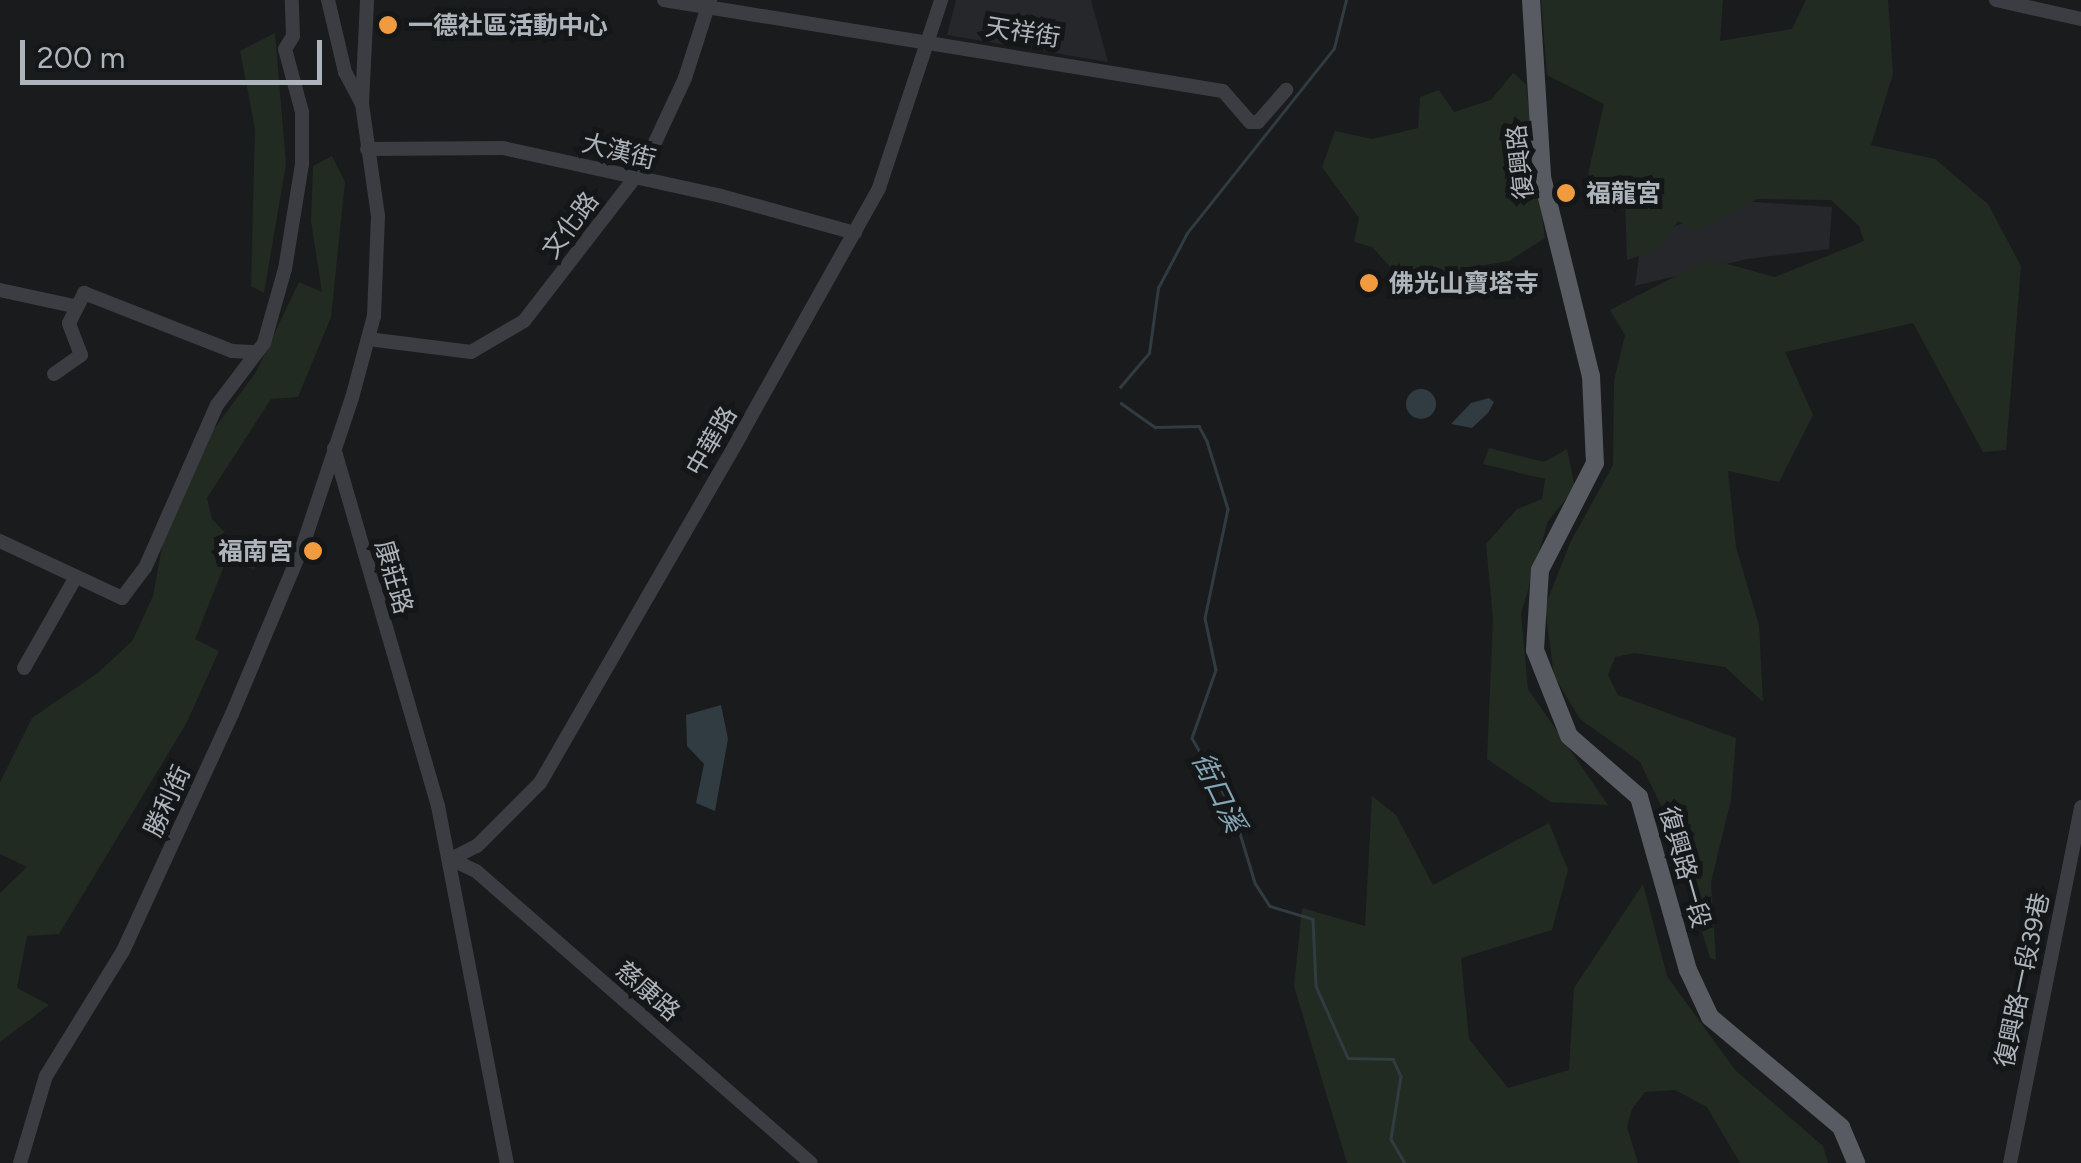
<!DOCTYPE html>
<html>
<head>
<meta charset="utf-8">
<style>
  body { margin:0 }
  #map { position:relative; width:2081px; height:1163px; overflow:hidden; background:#1a1b1d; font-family:Figtree,"Noto Sans TC",sans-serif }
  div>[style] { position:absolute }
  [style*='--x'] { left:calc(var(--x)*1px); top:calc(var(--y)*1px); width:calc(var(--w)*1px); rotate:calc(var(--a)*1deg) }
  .built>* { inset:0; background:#26272a }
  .green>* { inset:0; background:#222b22 }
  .water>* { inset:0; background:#303c41 }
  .round { border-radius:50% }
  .stream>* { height:2.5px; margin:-1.25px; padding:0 1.25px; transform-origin:1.25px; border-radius:1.25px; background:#303c41 }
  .minor>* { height:14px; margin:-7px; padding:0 7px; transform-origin:7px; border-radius:7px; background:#3b3d42 }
  .major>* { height:18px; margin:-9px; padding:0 9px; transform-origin:9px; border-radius:9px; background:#585b61 }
  .dots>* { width:28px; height:28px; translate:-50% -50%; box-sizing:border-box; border:5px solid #151618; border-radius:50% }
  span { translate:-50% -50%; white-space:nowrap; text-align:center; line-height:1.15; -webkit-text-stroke:10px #151618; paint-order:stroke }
  .poi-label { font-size:25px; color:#adb4bc; font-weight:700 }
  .left { translate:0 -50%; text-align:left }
  .right { translate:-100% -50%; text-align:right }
  .street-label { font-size:25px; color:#adb4bc }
  .water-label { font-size:28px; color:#85a6b6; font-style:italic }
  .scale { position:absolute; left:20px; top:40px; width:302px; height:45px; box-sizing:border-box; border:5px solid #adb4bc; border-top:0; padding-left:12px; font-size:30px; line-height:35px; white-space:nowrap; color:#adb4bc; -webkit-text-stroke:8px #151618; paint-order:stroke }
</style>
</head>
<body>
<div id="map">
  <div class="built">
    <i style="clip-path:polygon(956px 0,1091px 0,1108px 62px,947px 35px)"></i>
    <i style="clip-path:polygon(1738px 201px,1832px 207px,1829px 249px,1747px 259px,1635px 286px,1641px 240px)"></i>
  </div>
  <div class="green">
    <i style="clip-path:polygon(1541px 0,1723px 0,1720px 41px,1792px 29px,1806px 0,1888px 0,1893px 74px,1871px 145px,1935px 159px,1988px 204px,2021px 266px,2006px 450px,1983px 452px,1913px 323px,1785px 352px,1813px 415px,1779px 482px,1728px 471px,1736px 547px,1759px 625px,1763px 702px,1725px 667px,1635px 653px,1615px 657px,1608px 675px,1618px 695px,1736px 738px,1731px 800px,1711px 882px,1716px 960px,1710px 958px,1667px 818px,1640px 762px,1580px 719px,1554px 676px,1545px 607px,1570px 543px,1613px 465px,1614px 380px,1625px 335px,1610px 310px,1709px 259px,1775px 277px,1864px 241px,1859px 226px,1831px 200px,1757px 199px,1697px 231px,1678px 221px,1657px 250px,1627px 260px,1625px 203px,1588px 174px,1604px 104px,1547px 75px)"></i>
    <i style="clip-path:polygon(275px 33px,286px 164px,264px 293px,251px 286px,255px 129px,240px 51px)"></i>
    <i style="clip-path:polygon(1513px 73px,1526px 84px,1545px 238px,1509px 261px,1431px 274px,1393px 270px,1372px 247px,1354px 242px,1359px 218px,1322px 167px,1335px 131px,1372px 139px,1418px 128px,1420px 97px,1439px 90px,1454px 112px,1491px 100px)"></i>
    <i style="clip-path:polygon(332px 156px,345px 182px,331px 317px,298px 397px,271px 399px,207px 498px,212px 519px,229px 537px,260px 549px,254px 569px,226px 561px,195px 639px,219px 651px,186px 724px,59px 934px,27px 936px,17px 988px,49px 1005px,0 1042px,0 893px,27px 867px,0 854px,0 782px,32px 718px,99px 672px,133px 640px,153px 596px,163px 542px,208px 437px,256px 372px,299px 282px,322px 292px,311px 221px,313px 166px)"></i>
    <i style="clip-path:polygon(1489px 448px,1544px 462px,1567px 449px,1575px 488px,1548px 521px,1521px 614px,1528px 689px,1608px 805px,1551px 802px,1487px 759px,1493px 619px,1486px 544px,1517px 509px,1542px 499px,1545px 479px,1483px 464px)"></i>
    <i style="clip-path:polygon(1372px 796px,1396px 815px,1433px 885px,1549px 823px,1568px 870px,1552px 930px,1461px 958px,1469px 1039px,1508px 1088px,1569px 1070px,1574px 988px,1643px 884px,1667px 976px,1735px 1070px,1823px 1146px,1828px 1163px,1740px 1163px,1707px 1107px,1675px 1090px,1645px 1092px,1632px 1109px,1627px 1127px,1638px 1163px,1347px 1163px,1294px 986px,1302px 908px,1365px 926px)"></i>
  </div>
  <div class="water">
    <i class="round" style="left:1406px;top:389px;width:30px;height:30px"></i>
    <i style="clip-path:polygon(1489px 398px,1494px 402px,1488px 413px,1472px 428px,1451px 424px,1471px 403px)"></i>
    <i style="clip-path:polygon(721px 705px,728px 739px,715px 811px,696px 803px,704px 764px,687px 746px,686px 715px)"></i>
  </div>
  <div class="stream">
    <i style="--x:1120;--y:387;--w:45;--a:-49.5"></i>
    <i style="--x:1149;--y:353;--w:66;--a:-82.1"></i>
    <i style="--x:1158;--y:288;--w:62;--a:-62.2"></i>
    <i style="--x:1187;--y:233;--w:236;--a:-51.5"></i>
    <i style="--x:1334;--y:48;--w:49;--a:-76"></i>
    <i style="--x:1121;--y:403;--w:42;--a:35.2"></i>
    <i style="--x:1155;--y:427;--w:44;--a:-1.3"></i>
    <i style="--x:1199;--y:426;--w:17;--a:62"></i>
    <i style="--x:1207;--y:441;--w:71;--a:72.8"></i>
    <i style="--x:1228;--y:509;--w:111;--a:101.9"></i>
    <i style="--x:1205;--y:618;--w:53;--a:78.1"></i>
    <i style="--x:1216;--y:670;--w:72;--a:109.4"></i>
    <i style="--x:1192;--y:738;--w:83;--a:60.3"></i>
    <i style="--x:1233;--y:810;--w:76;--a:73.2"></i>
    <i style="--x:1255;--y:883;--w:27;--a:57"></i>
    <i style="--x:1270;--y:906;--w:45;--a:16.8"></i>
    <i style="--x:1313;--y:919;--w:67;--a:87.4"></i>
    <i style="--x:1316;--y:986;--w:79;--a:66"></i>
    <i style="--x:1348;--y:1058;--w:45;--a:1.3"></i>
    <i style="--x:1393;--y:1059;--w:19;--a:65"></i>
    <i style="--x:1401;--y:1076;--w:64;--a:99"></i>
    <i style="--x:1391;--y:1139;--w:28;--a:60"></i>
  </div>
  <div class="minor">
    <i style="--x:328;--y:0;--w:74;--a:76.7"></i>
    <i style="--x:345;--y:72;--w:36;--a:62"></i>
    <i style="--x:664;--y:0;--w:566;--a:9.25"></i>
    <i style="--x:1223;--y:91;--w:41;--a:48.9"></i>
    <i style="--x:1250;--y:122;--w:8;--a:0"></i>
    <i style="--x:1258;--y:122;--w:43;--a:-48.8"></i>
    <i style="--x:1996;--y:0;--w:87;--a:12.6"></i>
    <i style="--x:367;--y:149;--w:136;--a:-0.4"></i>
    <i style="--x:503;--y:148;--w:223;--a:12.4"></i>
    <i style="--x:721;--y:196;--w:139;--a:15.4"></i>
    <i style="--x:0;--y:290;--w:76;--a:12.2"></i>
    <i style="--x:368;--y:339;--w:104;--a:7.2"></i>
    <i style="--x:471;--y:352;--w:61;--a:-30.3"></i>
    <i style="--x:524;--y:321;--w:196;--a:-52.3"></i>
    <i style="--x:644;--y:166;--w:97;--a:-65"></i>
    <i style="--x:685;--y:78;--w:82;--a:-72.2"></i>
    <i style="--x:54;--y:374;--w:33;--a:-35"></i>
    <i style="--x:81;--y:355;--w:34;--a:-111"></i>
    <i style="--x:69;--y:323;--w:34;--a:-63"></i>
    <i style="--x:84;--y:293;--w:159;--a:21.4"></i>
    <i style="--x:232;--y:351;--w:20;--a:3"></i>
    <i style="--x:334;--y:448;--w:373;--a:73.8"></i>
    <i style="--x:438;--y:806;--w:364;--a:79.1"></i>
    <i style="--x:0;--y:541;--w:135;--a:25"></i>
    <i style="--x:122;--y:598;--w:38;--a:-53"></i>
    <i style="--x:145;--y:568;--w:178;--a:-66.2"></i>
    <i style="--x:217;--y:405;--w:78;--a:-52.8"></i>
    <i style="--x:264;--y:343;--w:77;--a:-74.2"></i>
    <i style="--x:285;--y:269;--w:106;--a:-80.8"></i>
    <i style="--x:302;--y:164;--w:52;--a:-90"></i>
    <i style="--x:302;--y:112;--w:65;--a:-105.1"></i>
    <i style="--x:285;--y:49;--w:15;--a:-58"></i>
    <i style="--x:293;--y:36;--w:36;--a:-92"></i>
    <i style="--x:24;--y:668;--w:105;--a:-60.3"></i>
    <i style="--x:451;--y:859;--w:29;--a:-27"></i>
    <i style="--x:477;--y:846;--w:89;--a:-45"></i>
    <i style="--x:540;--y:783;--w:401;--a:-60"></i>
    <i style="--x:740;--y:436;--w:284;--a:-60.7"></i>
    <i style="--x:879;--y:188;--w:198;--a:-71.7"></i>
    <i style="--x:451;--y:859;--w:28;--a:26"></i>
    <i style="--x:476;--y:871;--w:444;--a:41.1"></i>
    <i style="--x:20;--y:1163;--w:91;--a:-73.4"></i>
    <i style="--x:46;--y:1076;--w:147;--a:-58.4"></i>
    <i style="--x:123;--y:951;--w:261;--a:-65.3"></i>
    <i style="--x:232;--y:714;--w:183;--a:-67.2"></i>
    <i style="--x:303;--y:545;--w:155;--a:-71.6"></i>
    <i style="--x:352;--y:398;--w:85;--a:-75"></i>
    <i style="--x:374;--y:316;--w:100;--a:-87.7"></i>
    <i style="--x:378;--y:216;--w:113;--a:-98.1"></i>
    <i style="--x:362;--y:104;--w:104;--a:-87.2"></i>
    <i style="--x:2010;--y:1163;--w:363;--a:-78.7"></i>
  </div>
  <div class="major">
    <i style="--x:1531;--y:0;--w:177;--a:86.4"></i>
    <i style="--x:1542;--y:177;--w:205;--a:76.2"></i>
    <i style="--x:1591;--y:376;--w:87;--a:87.4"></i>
    <i style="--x:1595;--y:463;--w:120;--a:117.2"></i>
    <i style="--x:1540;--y:570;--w:80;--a:93.6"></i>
    <i style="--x:1535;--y:650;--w:92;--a:68.4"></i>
    <i style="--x:1569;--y:736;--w:93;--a:41.1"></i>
    <i style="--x:1639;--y:797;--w:180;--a:74.2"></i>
    <i style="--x:1688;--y:970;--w:52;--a:64.9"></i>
    <i style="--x:1710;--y:1017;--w:171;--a:40"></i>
    <i style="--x:1841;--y:1127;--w:39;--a:67"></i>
  </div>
  <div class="dots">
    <i style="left:388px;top:25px;background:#f09b3f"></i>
    <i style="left:1566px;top:193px;background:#f09b3f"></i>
    <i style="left:1369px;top:283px;background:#f09b3f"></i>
    <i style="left:313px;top:551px;background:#f09b3f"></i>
  </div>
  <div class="poi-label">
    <span class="left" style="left:408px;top:25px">一德社區活動中心</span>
    <span class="left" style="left:1586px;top:193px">福龍宮</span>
    <span class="left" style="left:1389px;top:283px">佛光山寶塔寺</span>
    <span class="right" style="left:293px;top:551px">福南宮</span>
  </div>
  <div class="street-label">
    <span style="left:1023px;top:32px;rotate:9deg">天祥街</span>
    <span style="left:619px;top:151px;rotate:14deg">大漢街</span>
    <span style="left:1520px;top:162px;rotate:-96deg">復興路</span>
    <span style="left:570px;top:225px;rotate:-53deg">文化路</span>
    <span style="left:711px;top:441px;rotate:-60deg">中華路</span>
    <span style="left:394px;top:577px;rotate:74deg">康莊路</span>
    <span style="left:167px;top:801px;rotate:-65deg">勝利街</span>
    <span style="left:1685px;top:867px;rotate:74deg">復興路一段</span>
    <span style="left:2022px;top:980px;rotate:-78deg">復興路一段39巷</span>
    <span style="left:648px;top:991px;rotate:41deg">慈康路</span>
  </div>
  <div class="water-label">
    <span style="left:1219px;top:792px;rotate:64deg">街口溪</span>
  </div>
  <div class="scale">200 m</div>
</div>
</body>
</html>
